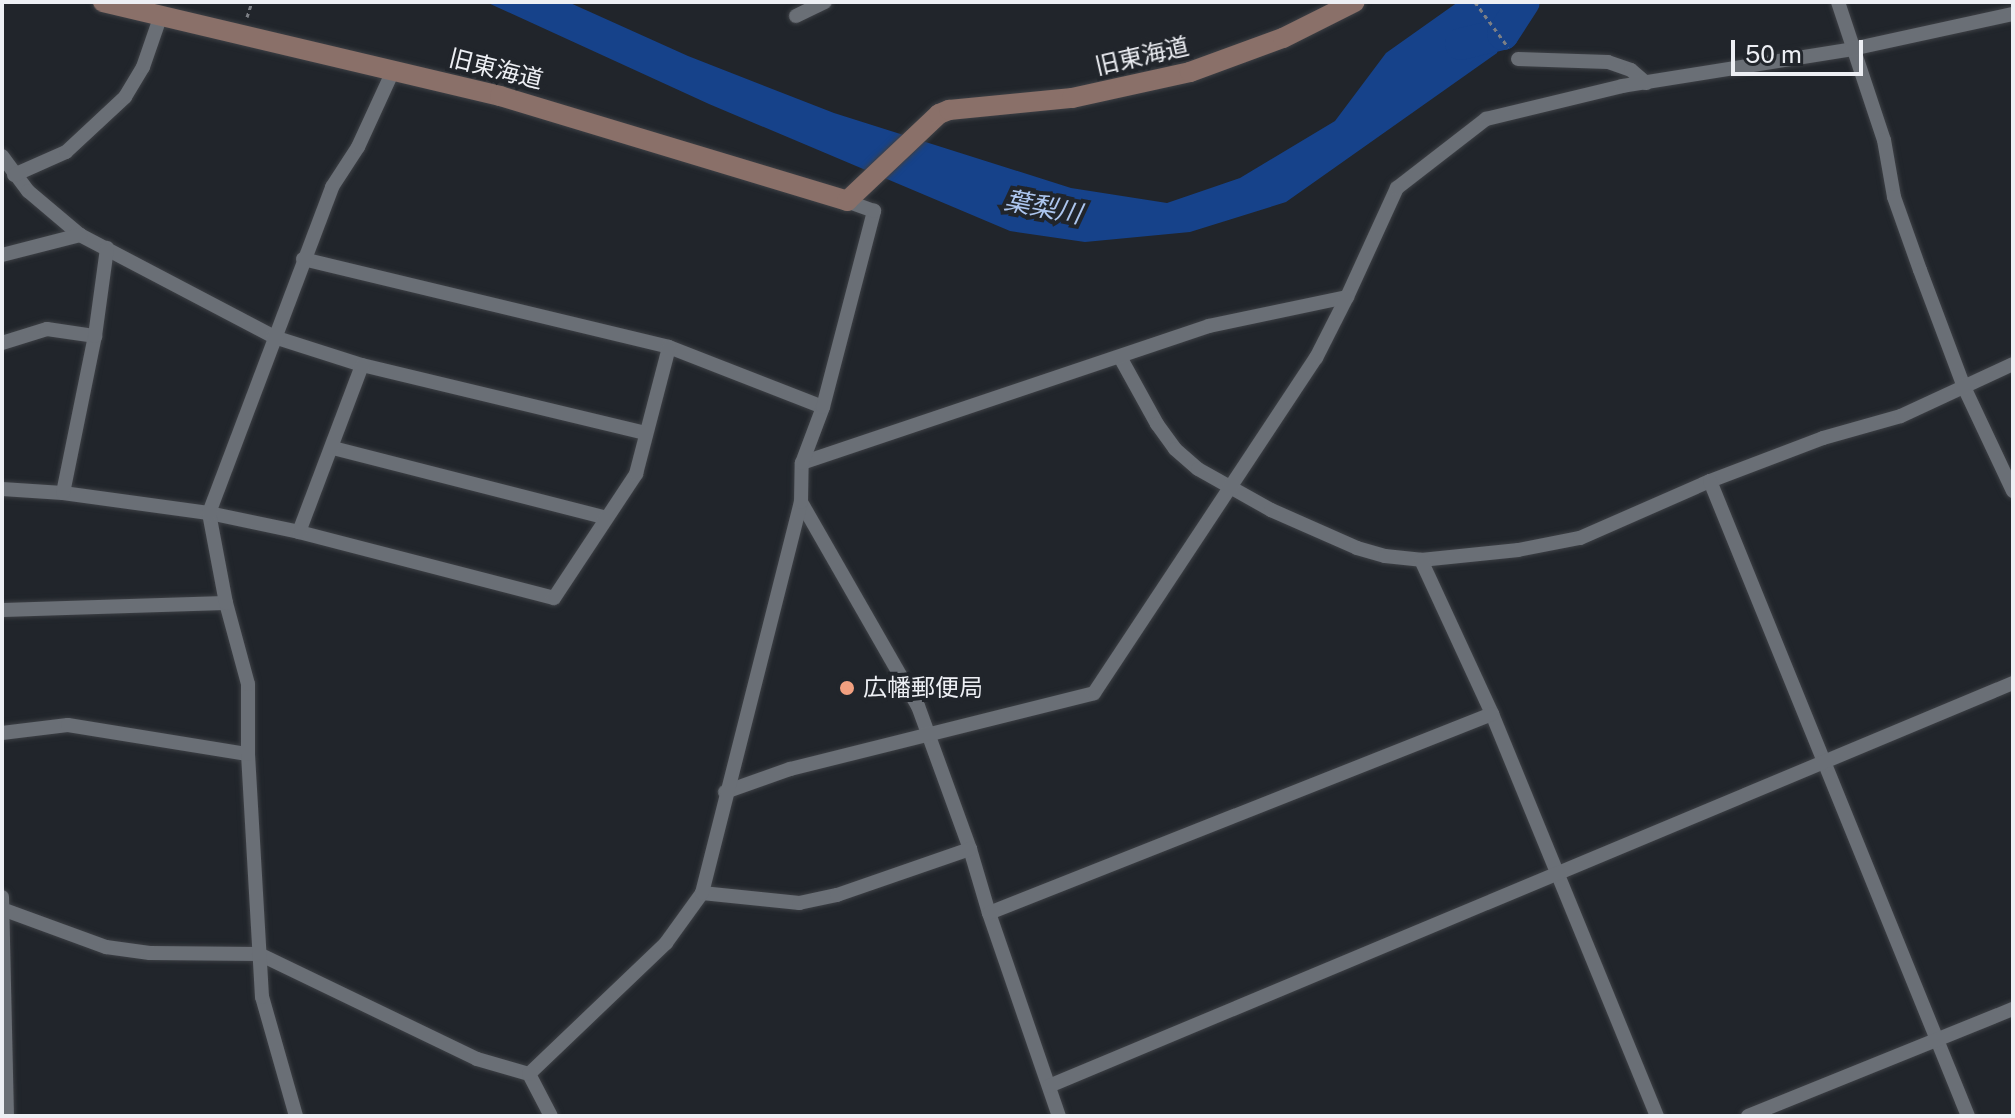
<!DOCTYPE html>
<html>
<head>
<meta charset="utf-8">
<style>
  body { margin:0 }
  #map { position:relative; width:2015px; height:1118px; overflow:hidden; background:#21252b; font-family:"Public Sans","Noto Sans JP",sans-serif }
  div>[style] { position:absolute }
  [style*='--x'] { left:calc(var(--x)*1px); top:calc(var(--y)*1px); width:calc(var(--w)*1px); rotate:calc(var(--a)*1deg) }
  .water>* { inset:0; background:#16428a }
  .river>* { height:32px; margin:-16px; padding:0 16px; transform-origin:16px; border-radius:16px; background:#16428a }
  .path>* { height:3px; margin-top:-1.5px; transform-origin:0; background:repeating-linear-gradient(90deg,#7c7f85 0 4px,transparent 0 8px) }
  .roads { filter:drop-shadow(0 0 2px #3d4045) drop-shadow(0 0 2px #3d4045) }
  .street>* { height:14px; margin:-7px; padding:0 7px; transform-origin:7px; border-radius:7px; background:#6a6f76 }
  .secondary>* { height:20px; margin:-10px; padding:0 10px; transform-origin:10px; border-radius:10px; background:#8a7069 }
  .dots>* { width:22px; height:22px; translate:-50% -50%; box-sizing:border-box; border:4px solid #21252b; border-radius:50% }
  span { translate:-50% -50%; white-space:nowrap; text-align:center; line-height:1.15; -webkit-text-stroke:8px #21252b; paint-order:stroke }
  .street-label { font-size:24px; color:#edeff4 }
  .poi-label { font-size:24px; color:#edeff4 }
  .left { translate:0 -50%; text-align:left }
  .water-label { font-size:26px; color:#adc6ef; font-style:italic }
  .frame { position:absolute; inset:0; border:4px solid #edeff4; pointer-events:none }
  .scale { position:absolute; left:1731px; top:40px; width:132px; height:36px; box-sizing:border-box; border:4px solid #edeff4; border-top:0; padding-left:10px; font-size:24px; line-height:28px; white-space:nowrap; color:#edeff4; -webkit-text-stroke:6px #21252b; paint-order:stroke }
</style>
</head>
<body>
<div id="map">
  <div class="water">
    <i style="clip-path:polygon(486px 2px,568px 2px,688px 56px,834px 113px,1071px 188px,1167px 203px,1240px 178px,1335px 121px,1386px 53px,1458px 2px,1524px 2px,1503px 34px,1497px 53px,1286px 202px,1190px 232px,1085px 242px,1010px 231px,709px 104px)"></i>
  </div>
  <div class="river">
    <i style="--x:1461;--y:44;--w:43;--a:-13.4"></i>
    <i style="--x:1503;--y:34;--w:38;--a:-57"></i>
  </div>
  <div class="path">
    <i style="--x:1475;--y:2;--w:56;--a:53.7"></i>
    <i style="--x:247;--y:17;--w:16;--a:-72"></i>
  </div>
  <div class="roads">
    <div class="street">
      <i style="--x:1838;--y:2;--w:145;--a:71.6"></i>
      <i style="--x:1884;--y:140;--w:58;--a:80"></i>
      <i style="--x:1894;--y:197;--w:77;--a:70.4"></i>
      <i style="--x:1920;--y:270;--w:125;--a:69.4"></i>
      <i style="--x:1964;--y:387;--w:115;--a:64.8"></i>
      <i style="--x:796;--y:16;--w:32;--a:-26"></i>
      <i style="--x:1518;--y:59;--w:90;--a:1.9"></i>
      <i style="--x:1608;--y:62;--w:24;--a:19"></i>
      <i style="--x:1631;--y:70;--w:20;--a:41"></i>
      <i style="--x:2;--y:156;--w:44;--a:53.4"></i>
      <i style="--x:28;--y:191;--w:68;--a:40.2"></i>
      <i style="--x:80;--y:235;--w:219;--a:27.7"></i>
      <i style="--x:274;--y:337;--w:92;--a:17.7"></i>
      <i style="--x:362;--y:365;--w:292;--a:13.5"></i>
      <i style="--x:14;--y:175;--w:57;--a:-23.9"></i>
      <i style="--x:66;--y:152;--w:81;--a:-43"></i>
      <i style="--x:125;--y:97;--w:35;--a:-59"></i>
      <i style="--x:143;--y:67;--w:55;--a:-70.9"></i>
      <i style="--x:2;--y:255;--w:81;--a:-14.4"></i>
      <i style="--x:303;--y:259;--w:376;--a:13.5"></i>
      <i style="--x:669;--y:347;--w:165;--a:21.3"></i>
      <i style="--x:2;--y:343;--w:47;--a:-17.3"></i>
      <i style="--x:47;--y:329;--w:49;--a:8.3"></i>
      <i style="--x:1120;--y:357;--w:77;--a:61.1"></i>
      <i style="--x:1157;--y:424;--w:31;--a:54"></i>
      <i style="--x:1175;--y:449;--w:30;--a:41"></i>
      <i style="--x:1198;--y:469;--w:84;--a:29.3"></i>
      <i style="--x:1271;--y:510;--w:94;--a:23.8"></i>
      <i style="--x:1357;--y:548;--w:29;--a:16"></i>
      <i style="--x:1385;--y:556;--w:36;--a:6"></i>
      <i style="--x:1421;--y:560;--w:98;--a:-5.9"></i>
      <i style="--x:1518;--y:550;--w:63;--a:-11"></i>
      <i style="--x:1580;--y:538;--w:142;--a:-23.7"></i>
      <i style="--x:1710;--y:481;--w:121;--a:-20.8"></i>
      <i style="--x:1823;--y:438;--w:81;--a:-15.8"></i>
      <i style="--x:1901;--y:416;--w:123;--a:-24.9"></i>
      <i style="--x:333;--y:448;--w:280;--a:14.3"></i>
      <i style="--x:802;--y:463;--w:429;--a:-18.6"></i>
      <i style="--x:1209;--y:326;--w:141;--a:-11.9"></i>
      <i style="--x:1347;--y:297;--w:120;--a:-65.4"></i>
      <i style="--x:1397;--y:188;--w:113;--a:-37.8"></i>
      <i style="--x:1486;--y:119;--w:140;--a:-13.6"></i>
      <i style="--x:1622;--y:86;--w:233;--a:-9.1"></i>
      <i style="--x:1852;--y:49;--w:165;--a:-12.3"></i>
      <i style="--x:1710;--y:481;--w:685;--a:67.89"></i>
      <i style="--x:2;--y:489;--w:61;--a:3.8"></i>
      <i style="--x:63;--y:493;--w:147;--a:7.8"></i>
      <i style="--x:209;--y:513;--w:92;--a:11.9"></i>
      <i style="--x:299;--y:532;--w:263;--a:14.5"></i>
      <i style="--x:554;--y:598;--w:149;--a:-56.5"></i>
      <i style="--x:636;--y:474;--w:131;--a:-75.4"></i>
      <i style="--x:63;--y:493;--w:160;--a:-78.5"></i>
      <i style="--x:95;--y:336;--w:89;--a:-82.2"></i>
      <i style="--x:801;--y:502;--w:235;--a:60.2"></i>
      <i style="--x:918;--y:706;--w:152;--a:70"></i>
      <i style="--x:970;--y:849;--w:67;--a:73.5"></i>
      <i style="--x:989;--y:913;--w:215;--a:71"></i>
      <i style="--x:299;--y:532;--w:178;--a:-69.3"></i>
      <i style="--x:1421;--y:560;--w:170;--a:65.2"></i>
      <i style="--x:1492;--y:714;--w:435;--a:67.7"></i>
      <i style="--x:2;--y:610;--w:224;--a:-1.8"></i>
      <i style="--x:2;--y:733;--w:66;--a:-6.9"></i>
      <i style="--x:68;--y:725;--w:182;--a:9.2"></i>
      <i style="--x:725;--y:792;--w:69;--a:-19.5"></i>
      <i style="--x:790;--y:769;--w:313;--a:-14"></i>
      <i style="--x:1094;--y:693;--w:402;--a:-56.5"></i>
      <i style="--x:1316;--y:358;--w:68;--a:-63.1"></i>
      <i style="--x:702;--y:893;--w:98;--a:5.9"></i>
      <i style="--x:799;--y:903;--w:39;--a:-12"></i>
      <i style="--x:837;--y:895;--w:141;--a:-19.1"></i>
      <i style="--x:2;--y:897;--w:219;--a:88.7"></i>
      <i style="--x:2;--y:909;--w:111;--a:20.1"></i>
      <i style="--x:106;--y:947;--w:44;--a:7.8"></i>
      <i style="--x:150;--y:953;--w:109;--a:0.5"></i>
      <i style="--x:259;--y:954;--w:242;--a:25.7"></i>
      <i style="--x:477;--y:1059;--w:54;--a:16.1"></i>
      <i style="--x:529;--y:1074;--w:47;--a:62.4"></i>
      <i style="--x:989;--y:913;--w:541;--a:-21.59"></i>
      <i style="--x:529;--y:1074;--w:190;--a:-43.7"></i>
      <i style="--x:666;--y:943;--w:62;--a:-54.2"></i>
      <i style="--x:702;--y:893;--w:403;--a:-75.8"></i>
      <i style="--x:801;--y:502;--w:39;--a:-89"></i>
      <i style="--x:802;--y:463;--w:60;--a:-69.4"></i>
      <i style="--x:823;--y:407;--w:203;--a:-75.4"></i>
      <i style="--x:874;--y:211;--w:29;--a:-160"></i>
      <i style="--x:1049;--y:1086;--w:1045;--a:-22.69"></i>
      <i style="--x:296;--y:1116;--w:124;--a:-105.9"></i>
      <i style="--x:262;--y:997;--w:243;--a:-93.3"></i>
      <i style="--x:248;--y:754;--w:70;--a:-90"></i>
      <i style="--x:248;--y:684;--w:84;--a:-105.2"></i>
      <i style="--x:226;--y:603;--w:92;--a:-100.7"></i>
      <i style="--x:209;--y:513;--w:348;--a:-69.3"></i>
      <i style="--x:332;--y:187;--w:48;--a:-57"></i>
      <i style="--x:358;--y:147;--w:84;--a:-65.3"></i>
      <i style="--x:1748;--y:1116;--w:286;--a:-22"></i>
    </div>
    <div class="secondary">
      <i style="--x:103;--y:2;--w:408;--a:13.3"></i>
      <i style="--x:500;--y:96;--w:363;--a:16.8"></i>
      <i style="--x:847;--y:201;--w:127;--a:-43.4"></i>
      <i style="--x:939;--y:114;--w:11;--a:-22"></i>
      <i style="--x:949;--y:110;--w:124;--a:-5.6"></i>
      <i style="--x:1072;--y:98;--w:121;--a:-12.4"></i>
      <i style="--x:1190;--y:72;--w:99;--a:-20.1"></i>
      <i style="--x:1283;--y:38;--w:80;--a:-26.6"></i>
    </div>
  </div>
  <div class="dots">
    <i style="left:847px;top:688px;background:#f2a080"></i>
  </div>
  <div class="street-label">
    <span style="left:1142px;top:56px;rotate:-13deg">旧東海道</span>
    <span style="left:496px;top:69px;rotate:14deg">旧東海道</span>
  </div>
  <div class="poi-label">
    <span class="left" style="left:863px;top:688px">広幡郵便局</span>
  </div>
  <div class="water-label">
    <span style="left:1043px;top:207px;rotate:11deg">葉梨川</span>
  </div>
  <div class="frame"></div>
  <div class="scale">50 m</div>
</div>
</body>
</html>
